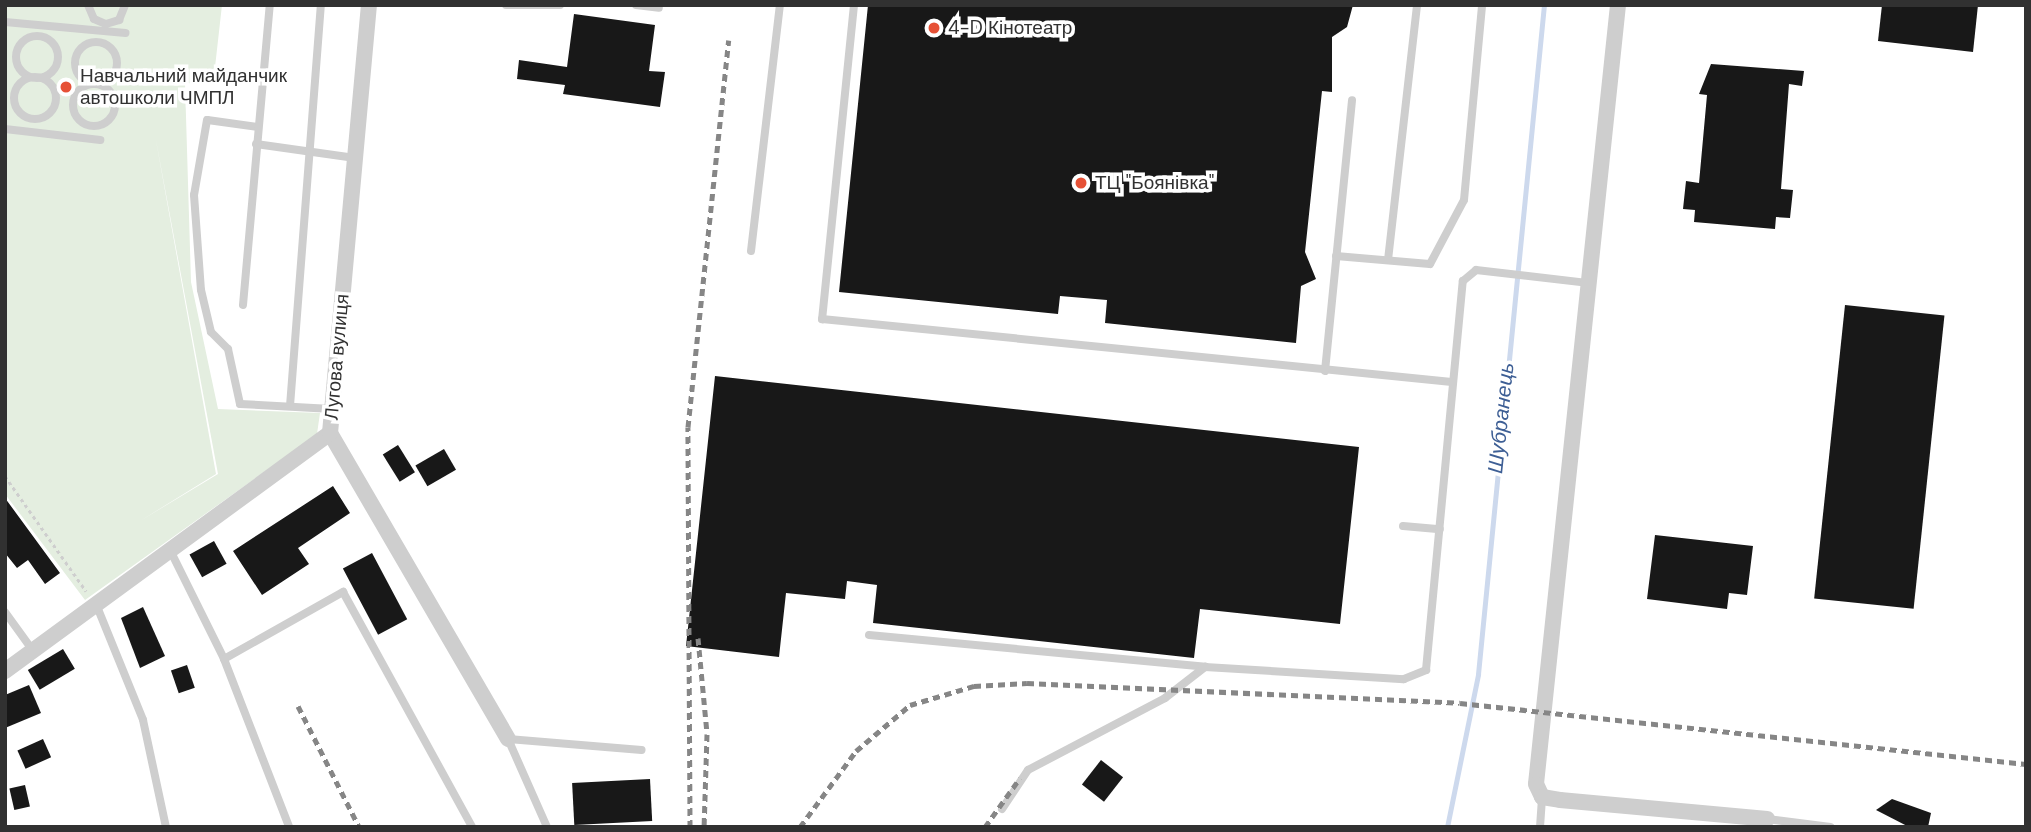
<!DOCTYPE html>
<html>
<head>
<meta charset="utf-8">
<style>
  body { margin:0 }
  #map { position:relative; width:2031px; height:832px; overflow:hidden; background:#fff; font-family:"DM Sans",sans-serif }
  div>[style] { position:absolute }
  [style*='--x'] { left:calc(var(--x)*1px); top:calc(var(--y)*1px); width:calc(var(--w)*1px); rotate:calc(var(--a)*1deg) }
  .green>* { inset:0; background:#e4eee0 }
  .stream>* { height:5px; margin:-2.5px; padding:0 2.5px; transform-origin:2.5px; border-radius:2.5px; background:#cdd9ed }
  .building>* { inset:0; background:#181818; transform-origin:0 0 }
  .path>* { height:2.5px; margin-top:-1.25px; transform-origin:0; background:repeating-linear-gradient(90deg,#cecece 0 3.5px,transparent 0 7px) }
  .lane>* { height:8px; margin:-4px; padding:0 4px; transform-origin:4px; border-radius:4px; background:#cecece }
  .lane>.ring { margin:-4px; padding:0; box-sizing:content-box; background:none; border:8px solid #cecece; border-radius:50% }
  .street>* { height:16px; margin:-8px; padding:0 8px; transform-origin:8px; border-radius:8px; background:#cecece }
  .rail>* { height:5px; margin-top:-2.5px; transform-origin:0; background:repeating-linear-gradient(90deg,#868686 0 7px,transparent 0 12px) }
  .dots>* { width:19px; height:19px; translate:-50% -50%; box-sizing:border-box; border:4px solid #fff; border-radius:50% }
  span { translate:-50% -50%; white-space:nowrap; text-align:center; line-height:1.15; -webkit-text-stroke:7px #fff; paint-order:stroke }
  .poi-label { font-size:19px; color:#313131 }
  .left { translate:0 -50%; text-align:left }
  .street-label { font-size:19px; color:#313131 }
  .water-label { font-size:21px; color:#3e5f95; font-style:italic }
  .frame { position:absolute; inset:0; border:7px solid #313131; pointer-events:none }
</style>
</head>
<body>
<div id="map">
  <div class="green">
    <i style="clip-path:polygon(evenodd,5px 5px,222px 5px,213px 85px,185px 83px,191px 282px,218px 409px,320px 413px,317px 434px,85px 600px,5px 494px,5px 5px,155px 135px,218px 474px,140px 521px,216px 474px,155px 135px)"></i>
  </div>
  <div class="stream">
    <i style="--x:1447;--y:827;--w:156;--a:-78.5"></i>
    <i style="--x:1478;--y:674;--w:672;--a:-84.37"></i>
  </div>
  <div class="building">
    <i style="clip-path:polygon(868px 5px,1353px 5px,1347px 27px,1332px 37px,1332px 92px,1322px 91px,1305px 252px,1316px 279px,1301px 286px,1296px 343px,1105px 323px,1107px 300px,1060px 296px,1058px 314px,839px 292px)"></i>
    <i style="clip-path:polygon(1882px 5px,1978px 5px,1973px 52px,1878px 41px)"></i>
    <i style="clip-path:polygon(574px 14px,655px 25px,649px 71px,665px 72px,660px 107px,563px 94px,565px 85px,517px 79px,519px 60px,567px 67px)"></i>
    <i style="clip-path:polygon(1711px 64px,1804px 71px,1802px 86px,1789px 84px,1781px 189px,1793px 190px,1790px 218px,1776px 217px,1775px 229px,1694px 222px,1695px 210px,1683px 209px,1686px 181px,1699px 183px,1707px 95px,1699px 94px)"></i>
    <i style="left:1845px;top:305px;width:100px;height:295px;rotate:6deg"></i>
    <i style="clip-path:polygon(715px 376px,1359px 447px,1340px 624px,1200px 609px,1194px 658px,873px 623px,877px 585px,847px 581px,845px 599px,786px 593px,779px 657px,686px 646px)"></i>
    <i style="left:398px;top:445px;width:32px;height:18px;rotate:58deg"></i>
    <i style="left:444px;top:449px;width:24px;height:33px;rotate:60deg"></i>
    <i style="clip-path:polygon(333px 486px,350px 513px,298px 548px,309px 564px,262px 595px,233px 551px)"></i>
    <i style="clip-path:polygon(5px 498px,60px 573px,45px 584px,28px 560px,17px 568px,5px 553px)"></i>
    <i style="clip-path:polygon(1655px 535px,1753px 546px,1747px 595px,1729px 593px,1727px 609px,1647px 599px)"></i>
    <i style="left:214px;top:541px;width:26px;height:28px;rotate:61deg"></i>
    <i style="left:372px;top:553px;width:75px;height:33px;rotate:62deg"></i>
    <i style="clip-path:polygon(143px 607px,165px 656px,140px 668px,121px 618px)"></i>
    <i style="left:63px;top:649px;width:23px;height:41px;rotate:59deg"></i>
    <i style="left:187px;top:665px;width:24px;height:17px;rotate:71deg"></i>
    <i style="clip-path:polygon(29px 685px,41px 713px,5px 728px,5px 695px)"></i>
    <i style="left:43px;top:739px;width:20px;height:28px;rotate:66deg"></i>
    <i style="left:1101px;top:760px;width:28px;height:31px;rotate:38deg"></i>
    <i style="left:650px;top:779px;width:42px;height:78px;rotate:87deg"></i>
    <i style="left:25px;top:785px;width:22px;height:16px;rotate:77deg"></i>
    <i style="clip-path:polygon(1892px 799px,1931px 813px,1928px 827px,1909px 827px,1876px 810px)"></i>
  </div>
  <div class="path">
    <i style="--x:5;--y:476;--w:141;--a:54.8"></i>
  </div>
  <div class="lane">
    <i style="--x:88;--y:5;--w:15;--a:67"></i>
    <i style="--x:94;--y:19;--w:13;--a:23"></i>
    <i style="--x:106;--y:24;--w:14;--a:-17"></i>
    <i style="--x:119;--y:20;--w:16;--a:-68"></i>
    <i style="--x:506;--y:5;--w:54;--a:0"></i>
    <i style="--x:636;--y:5;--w:23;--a:7"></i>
    <i style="--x:854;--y:5;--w:316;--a:95.8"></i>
    <i style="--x:822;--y:319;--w:633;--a:5.71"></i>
    <i style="--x:5;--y:22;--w:121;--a:5.2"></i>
    <i class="ring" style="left:16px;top:36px;width:34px;height:34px"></i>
    <i class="ring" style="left:75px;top:42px;width:34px;height:34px"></i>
    <i class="ring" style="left:14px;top:77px;width:34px;height:34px"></i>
    <i class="ring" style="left:73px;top:84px;width:34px;height:34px"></i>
    <i style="--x:258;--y:127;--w:51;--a:-172.2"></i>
    <i style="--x:207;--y:120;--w:76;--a:99.8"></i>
    <i style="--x:194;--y:195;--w:95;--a:85.8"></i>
    <i style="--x:201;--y:290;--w:43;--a:76.6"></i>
    <i style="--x:211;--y:332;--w:24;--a:45"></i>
    <i style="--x:228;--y:349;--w:56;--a:77.7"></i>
    <i style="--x:240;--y:404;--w:92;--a:3.1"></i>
    <i style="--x:5;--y:129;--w:96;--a:6.6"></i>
    <i style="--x:256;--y:144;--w:100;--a:8"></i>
    <i style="--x:751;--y:251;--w:248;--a:-83.3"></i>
    <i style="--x:1336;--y:256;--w:94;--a:4.9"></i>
    <i style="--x:1430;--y:264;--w:72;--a:-62"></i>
    <i style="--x:1464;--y:200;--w:196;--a:-84.7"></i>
    <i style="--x:1388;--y:260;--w:257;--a:-83.5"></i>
    <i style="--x:243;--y:305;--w:301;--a:-84.9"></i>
    <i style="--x:1325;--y:371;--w:272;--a:-84.3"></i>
    <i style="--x:290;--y:406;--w:402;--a:-85.6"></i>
    <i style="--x:1403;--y:526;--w:37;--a:5"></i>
    <i style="--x:170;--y:550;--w:122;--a:63.6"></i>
    <i style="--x:224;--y:659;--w:180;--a:68.8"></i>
    <i style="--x:96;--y:604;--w:125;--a:67.9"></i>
    <i style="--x:143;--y:720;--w:109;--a:77.9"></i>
    <i style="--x:5;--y:612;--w:44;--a:54.2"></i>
    <i style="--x:869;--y:635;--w:338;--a:5.4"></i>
    <i style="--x:1205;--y:667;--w:199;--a:3.5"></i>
    <i style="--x:1404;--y:679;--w:24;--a:-22"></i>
    <i style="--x:1426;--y:670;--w:391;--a:-84.6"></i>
    <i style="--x:1463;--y:281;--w:17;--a:-40"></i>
    <i style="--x:1476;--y:270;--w:114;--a:6.6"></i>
    <i style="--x:224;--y:659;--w:137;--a:-29.4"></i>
    <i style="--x:343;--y:592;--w:268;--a:61.2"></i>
    <i style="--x:1002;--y:809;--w:47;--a:-56.3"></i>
    <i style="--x:1028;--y:770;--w:155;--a:-27.7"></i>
    <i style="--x:1165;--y:698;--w:51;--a:-37.8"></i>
    <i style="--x:1767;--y:819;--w:64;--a:7.2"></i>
    <i style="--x:547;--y:827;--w:96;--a:-113.9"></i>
    <i style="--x:508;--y:739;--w:134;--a:4.7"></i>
    <i style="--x:1540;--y:827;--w:30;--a:-86"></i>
  </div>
  <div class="street">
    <i style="--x:1618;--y:5;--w:783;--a:96.01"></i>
    <i style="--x:1536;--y:784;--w:14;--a:65"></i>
    <i style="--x:1542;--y:797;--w:18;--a:9"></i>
    <i style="--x:1560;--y:800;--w:208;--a:5.2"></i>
    <i style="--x:330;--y:433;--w:354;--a:59.8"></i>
    <i style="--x:5;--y:671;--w:403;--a:-36.2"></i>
    <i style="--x:330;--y:433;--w:430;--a:-84.8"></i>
  </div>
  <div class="rail">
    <i style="--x:698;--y:638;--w:96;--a:84.6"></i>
    <i style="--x:707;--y:734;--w:93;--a:91.8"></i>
    <i style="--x:298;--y:706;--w:136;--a:63.2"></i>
    <i style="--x:690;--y:827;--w:400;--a:-90.3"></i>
    <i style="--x:688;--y:427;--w:389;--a:-84"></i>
    <i style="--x:800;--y:827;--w:94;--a:-53.6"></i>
    <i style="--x:856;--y:751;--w:71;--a:-40.4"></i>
    <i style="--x:910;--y:705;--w:67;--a:-16.5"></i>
    <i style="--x:974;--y:686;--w:53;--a:-3.2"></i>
    <i style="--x:1027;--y:683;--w:433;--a:2.6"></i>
    <i style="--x:1460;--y:703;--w:569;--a:6.15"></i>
    <i style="--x:985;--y:827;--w:60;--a:-54.5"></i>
  </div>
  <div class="dots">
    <i style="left:934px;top:28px;background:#e65136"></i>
    <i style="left:66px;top:87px;background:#e65136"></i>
    <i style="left:1081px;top:183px;background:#e65136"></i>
  </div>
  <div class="poi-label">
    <span class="left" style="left:948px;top:28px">4-D Кінотеатр</span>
    <span class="left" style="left:80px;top:87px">Навчальний майданчик<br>автошколи ЧМПЛ</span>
    <span class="left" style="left:1095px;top:183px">ТЦ "Боянівка"</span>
  </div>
  <div class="street-label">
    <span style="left:337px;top:357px;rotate:-85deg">Лугова вулиця</span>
  </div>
  <div class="water-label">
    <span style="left:1501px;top:418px;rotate:-84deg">Шубранець</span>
  </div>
  <div class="frame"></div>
</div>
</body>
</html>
